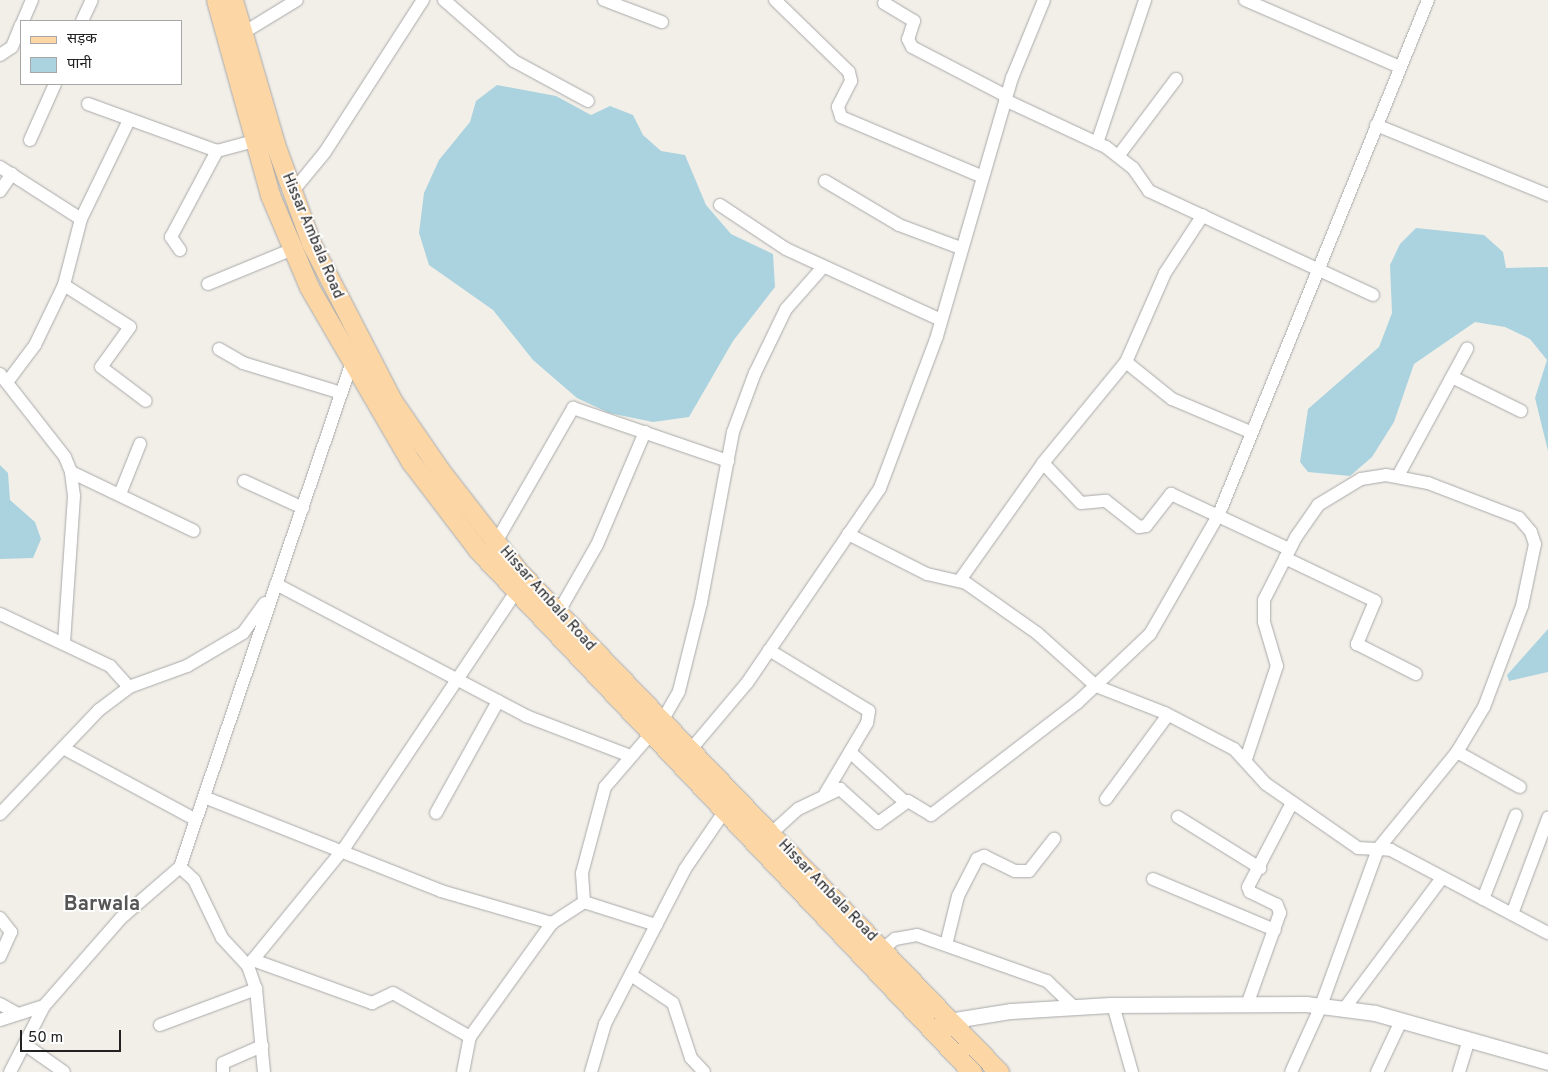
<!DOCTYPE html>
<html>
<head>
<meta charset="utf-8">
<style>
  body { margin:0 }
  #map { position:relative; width:1548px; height:1072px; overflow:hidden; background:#f2efe9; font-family:Overpass,"Noto Sans Devanagari",sans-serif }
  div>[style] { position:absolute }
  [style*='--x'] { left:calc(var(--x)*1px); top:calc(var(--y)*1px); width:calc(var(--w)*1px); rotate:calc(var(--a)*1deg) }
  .water>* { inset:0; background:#aad3df }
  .roads { filter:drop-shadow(0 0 1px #a9a9a9) drop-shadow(0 0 1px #a9a9a9) }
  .minor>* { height:12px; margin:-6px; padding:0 6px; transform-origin:6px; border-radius:6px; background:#fff }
  .tertiary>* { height:15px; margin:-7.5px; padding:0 7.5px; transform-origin:7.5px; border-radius:7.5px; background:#fff }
  .primary>* { height:19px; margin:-9.5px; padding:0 9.5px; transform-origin:9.5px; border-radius:9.5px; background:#fcd6a4 }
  span { translate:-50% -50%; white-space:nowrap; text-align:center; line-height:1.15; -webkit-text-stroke:4px #fff; paint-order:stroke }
  .street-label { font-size:15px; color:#222 }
  .district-label { font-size:20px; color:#555; font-weight:700 }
  .legend { position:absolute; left:20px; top:20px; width:162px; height:65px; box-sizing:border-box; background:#fff; border:1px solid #a7a7a7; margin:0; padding:6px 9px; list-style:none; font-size:15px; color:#222 }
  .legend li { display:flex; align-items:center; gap:10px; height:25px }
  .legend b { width:25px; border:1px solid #a7a7a7 }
  .scale { position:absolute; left:20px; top:1030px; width:101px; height:22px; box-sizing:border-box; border:2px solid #222; border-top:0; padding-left:6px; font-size:15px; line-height:18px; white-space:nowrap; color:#222; -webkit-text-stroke:4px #fff; paint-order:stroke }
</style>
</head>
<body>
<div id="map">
  <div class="water">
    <i style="clip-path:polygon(497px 85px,556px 96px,591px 115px,610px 106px,633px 115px,643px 135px,661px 151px,685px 155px,706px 205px,731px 234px,773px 254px,775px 287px,733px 341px,689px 417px,653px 422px,609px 413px,577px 398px,533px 360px,493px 310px,429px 265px,419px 233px,424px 193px,439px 160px,470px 122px,476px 101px)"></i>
    <i style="clip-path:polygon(1416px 228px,1484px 235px,1503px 252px,1506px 268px,1548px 267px,1548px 451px,1535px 398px,1547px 360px,1530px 339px,1505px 327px,1475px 322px,1414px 364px,1394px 422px,1372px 457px,1350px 476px,1308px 472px,1300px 462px,1308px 409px,1379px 347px,1392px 313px,1390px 265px,1400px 244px)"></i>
    <i style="clip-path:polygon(0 465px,8px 473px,10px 500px,35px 522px,41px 539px,33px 558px,0 559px)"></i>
    <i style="clip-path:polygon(1548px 629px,1548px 672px,1509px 681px,1507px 675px)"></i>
  </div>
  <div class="roads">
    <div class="minor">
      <i style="--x:444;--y:0;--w:93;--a:41.1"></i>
      <i style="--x:514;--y:61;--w:84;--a:28.4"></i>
      <i style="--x:604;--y:0;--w:62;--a:20.8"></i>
      <i style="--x:775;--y:0;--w:103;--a:44.2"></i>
      <i style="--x:849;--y:72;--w:9;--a:77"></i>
      <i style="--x:851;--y:81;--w:29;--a:117"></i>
      <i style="--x:838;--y:107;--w:10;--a:73"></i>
      <i style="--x:841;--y:117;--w:152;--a:22.9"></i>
      <i style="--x:1245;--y:0;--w:169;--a:23.4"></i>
      <i style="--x:884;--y:3;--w:35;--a:31"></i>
      <i style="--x:914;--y:21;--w:19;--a:108"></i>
      <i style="--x:908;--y:39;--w:9;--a:63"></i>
      <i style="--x:912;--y:47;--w:106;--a:27.5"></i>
      <i style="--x:23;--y:21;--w:23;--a:-67"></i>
      <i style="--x:82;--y:21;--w:23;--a:-65"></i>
      <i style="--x:243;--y:33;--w:63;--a:-31.4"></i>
      <i style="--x:0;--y:55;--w:14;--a:-34"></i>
      <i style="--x:12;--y:47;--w:24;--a:-68"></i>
      <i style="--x:1005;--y:100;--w:111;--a:25"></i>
      <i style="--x:1106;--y:147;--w:34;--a:38"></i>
      <i style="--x:1133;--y:168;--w:28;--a:55"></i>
      <i style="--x:1149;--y:191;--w:247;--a:24.9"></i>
      <i style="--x:88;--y:104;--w:137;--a:20"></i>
      <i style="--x:217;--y:151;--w:39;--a:-15"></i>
      <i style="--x:1376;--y:125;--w:186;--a:22.1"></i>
      <i style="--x:30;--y:140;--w:61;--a:-65.9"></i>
      <i style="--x:1097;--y:143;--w:151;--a:-71.4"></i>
      <i style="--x:1119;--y:155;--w:95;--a:-53.1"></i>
      <i style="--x:0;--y:167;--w:96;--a:32.7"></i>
      <i style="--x:825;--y:181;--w:86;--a:30.7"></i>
      <i style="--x:899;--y:225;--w:66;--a:20.4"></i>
      <i style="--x:0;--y:191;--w:21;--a:-55"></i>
      <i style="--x:293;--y:191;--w:50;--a:-50.6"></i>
      <i style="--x:325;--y:152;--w:181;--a:-57.2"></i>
      <i style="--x:720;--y:205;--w:79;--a:33.7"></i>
      <i style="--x:786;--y:249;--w:170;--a:24.6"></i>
      <i style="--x:180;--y:250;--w:16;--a:-125"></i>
      <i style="--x:171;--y:237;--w:98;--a:-61.9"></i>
      <i style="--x:208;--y:284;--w:92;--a:-22.4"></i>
      <i style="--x:64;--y:285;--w:78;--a:32.5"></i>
      <i style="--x:130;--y:327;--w:49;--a:125.9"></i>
      <i style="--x:101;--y:367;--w:56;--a:37.1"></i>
      <i style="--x:219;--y:349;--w:28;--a:30"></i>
      <i style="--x:243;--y:363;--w:102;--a:17"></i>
      <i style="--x:1126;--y:362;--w:59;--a:38.8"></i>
      <i style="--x:1172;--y:399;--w:85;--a:22.9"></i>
      <i style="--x:0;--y:374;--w:105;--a:51.9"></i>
      <i style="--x:65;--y:457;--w:16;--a:68"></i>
      <i style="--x:71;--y:472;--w:24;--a:83"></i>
      <i style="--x:74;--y:496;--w:148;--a:93.9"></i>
      <i style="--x:1452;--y:377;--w:77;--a:26.2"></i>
      <i style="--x:8;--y:381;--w:45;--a:-53.1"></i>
      <i style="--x:35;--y:345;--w:67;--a:-64.2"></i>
      <i style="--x:64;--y:285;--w:68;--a:-75.6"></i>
      <i style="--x:81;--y:219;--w:110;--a:-64.1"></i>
      <i style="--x:1043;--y:463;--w:55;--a:46.5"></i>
      <i style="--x:1081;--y:503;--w:25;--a:-5"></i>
      <i style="--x:1106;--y:501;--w:42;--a:38.2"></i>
      <i style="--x:1139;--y:527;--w:7;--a:-8"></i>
      <i style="--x:1146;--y:526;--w:41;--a:-52"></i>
      <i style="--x:1171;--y:494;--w:130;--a:25"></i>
      <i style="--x:71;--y:472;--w:136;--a:25.6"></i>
      <i style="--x:1398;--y:476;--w:145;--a:-61.5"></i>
      <i style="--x:244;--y:481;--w:65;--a:24.6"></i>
      <i style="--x:120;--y:494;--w:54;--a:-68.2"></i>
      <i style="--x:848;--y:534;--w:89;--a:26.9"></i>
      <i style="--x:927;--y:574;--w:40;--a:13"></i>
      <i style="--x:966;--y:583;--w:87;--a:35.2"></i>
      <i style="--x:1037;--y:633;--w:79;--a:41.9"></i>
      <i style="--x:1096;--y:686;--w:74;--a:21.4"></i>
      <i style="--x:1165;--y:713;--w:78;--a:27.6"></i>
      <i style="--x:1234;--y:749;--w:47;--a:47.6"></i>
      <i style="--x:1266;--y:784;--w:112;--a:34.8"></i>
      <i style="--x:1358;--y:848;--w:33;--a:3"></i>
      <i style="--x:1391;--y:850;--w:178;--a:27.9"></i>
      <i style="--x:496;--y:542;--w:155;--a:-60.1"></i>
      <i style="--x:573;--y:408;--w:164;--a:18.9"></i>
      <i style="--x:1285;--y:558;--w:100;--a:25.5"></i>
      <i style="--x:1375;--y:601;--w:47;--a:112.7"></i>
      <i style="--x:1357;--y:644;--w:66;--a:27"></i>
      <i style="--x:960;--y:580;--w:143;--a:-54.6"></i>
      <i style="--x:1043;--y:463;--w:131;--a:-50.6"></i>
      <i style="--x:1126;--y:362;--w:97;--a:-66.3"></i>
      <i style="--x:1165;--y:273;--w:69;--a:-56.8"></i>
      <i style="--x:276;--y:584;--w:283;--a:27.8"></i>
      <i style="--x:526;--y:716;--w:111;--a:21"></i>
      <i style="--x:558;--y:613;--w:78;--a:-60.2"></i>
      <i style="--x:597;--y:545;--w:123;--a:-67"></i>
      <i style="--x:0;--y:614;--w:122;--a:25.3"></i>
      <i style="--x:110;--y:666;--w:28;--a:48"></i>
      <i style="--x:769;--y:650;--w:117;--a:31.4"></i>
      <i style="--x:869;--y:711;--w:12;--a:99"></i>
      <i style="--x:867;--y:723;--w:82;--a:120.6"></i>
      <i style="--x:63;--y:748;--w:151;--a:28.4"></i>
      <i style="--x:850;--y:752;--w:74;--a:42.3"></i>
      <i style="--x:1457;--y:752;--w:72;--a:29.1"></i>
      <i style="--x:687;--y:754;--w:93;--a:-49.8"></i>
      <i style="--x:747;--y:683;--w:236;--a:-55.7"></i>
      <i style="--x:880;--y:488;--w:162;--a:-69.4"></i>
      <i style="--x:937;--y:336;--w:269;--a:-73.8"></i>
      <i style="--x:1012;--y:78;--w:84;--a:-67.7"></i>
      <i style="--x:1246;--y:759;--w:98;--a:-71.6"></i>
      <i style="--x:1277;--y:666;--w:46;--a:-106.5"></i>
      <i style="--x:1264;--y:622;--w:22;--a:-90"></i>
      <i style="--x:1264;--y:600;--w:71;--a:-63.1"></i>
      <i style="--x:1296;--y:537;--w:39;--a:-55"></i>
      <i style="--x:1318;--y:505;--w:50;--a:-31.2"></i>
      <i style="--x:1361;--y:479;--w:25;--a:-9"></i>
      <i style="--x:1386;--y:475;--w:43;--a:10.8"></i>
      <i style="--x:1428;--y:483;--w:97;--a:21"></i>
      <i style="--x:1519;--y:518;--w:18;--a:49"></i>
      <i style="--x:1531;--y:532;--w:13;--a:72"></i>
      <i style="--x:1535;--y:544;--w:63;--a:101.8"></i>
      <i style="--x:1522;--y:606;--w:108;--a:110.6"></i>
      <i style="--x:1484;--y:707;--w:52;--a:121"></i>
      <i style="--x:1457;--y:752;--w:125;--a:129.2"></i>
      <i style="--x:1378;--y:849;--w:167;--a:110"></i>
      <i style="--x:1321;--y:1006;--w:72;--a:114.4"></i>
      <i style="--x:204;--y:797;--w:255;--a:21.6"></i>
      <i style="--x:441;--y:891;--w:116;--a:16.1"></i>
      <i style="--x:552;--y:923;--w:38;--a:-33"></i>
      <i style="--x:584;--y:902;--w:76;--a:17.7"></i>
      <i style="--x:1106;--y:799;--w:104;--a:-53.6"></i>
      <i style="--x:436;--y:813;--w:128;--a:-61"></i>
      <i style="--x:0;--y:814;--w:144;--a:-46.4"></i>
      <i style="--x:99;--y:710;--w:38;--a:-37"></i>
      <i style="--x:129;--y:687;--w:62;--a:-19.9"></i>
      <i style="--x:187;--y:666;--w:65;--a:-30.5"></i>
      <i style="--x:243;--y:633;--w:37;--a:-54"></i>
      <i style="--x:1178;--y:817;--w:97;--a:31.9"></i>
      <i style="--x:766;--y:838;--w:43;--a:-42.2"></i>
      <i style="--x:798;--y:809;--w:47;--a:-25.5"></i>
      <i style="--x:840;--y:789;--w:51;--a:41.8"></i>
      <i style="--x:878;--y:823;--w:37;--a:-36"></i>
      <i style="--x:908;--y:801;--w:27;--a:31"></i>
      <i style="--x:931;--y:815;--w:184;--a:-37.5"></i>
      <i style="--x:1077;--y:703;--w:100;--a:-43.4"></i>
      <i style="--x:1150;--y:634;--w:138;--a:-60.1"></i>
      <i style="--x:1219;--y:514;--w:555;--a:-67.87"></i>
      <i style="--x:180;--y:867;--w:19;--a:43"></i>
      <i style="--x:194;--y:880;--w:64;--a:64.2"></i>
      <i style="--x:222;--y:938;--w:38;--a:47"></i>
      <i style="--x:248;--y:966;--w:24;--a:71"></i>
      <i style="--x:256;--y:989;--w:83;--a:84.5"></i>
      <i style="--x:1153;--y:879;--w:132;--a:22.7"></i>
      <i style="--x:1483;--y:899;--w:90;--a:-68.6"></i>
      <i style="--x:584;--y:902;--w:29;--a:-94"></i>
      <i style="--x:582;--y:873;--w:89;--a:-75"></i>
      <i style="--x:605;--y:787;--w:87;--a:-49.2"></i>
      <i style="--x:662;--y:721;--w:34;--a:-60"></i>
      <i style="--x:679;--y:691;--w:91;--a:-76"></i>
      <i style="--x:701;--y:603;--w:174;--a:-79.4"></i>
      <i style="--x:733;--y:432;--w:63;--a:-69.6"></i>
      <i style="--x:755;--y:373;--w:71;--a:-64.2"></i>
      <i style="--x:786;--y:309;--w:56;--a:-48.6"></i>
      <i style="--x:1512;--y:914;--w:103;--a:-69.4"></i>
      <i style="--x:0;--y:918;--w:18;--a:52"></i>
      <i style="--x:11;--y:932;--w:27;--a:114"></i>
      <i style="--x:946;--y:945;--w:50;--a:-76.2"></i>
      <i style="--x:958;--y:896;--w:42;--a:-62.8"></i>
      <i style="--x:977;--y:859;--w:8;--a:-23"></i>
      <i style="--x:984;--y:856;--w:34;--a:26"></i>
      <i style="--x:1015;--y:871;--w:14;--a:0"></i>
      <i style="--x:1029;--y:871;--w:41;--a:-52"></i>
      <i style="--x:883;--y:949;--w:16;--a:-40"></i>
      <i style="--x:895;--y:939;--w:22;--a:-10"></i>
      <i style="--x:917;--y:935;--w:138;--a:19.5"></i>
      <i style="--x:1047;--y:981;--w:37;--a:44"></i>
      <i style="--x:253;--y:960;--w:127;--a:19.9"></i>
      <i style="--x:372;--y:1003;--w:23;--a:-25"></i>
      <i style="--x:393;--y:993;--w:89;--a:29.7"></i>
      <i style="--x:248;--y:966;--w:154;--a:-50.8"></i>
      <i style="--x:345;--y:847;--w:316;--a:-56.2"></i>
      <i style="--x:631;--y:975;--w:50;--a:33.7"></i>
      <i style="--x:673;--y:1003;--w:58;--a:71.9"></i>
      <i style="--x:691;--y:1058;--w:19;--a:47"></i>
      <i style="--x:0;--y:1004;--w:18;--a:29"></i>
      <i style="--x:1113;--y:1005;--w:70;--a:74.2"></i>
      <i style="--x:1247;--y:1005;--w:98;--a:-70.3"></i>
      <i style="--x:1280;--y:913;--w:9;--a:-111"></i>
      <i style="--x:1277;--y:905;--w:30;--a:-154"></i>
      <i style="--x:1250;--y:892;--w:5;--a:-112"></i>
      <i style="--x:1248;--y:887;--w:95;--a:-62.4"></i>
      <i style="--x:1344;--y:1009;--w:164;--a:-53.2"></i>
      <i style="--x:0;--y:1020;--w:46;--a:-17.7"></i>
      <i style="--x:44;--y:1006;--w:117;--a:-48.8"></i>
      <i style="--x:121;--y:918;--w:78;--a:-40.8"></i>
      <i style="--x:180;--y:867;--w:540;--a:-71.2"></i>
      <i style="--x:160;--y:1025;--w:103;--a:-20.6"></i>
      <i style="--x:27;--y:1046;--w:45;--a:35.1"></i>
      <i style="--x:10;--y:1072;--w:74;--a:-62.7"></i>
      <i style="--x:223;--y:1072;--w:9;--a:-90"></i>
      <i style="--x:223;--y:1063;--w:43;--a:-23.6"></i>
      <i style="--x:463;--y:1072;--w:36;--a:-79"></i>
      <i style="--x:470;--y:1037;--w:140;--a:-54.3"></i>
      <i style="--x:591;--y:1072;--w:50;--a:-73.7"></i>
      <i style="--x:605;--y:1024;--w:174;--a:-62.7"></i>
      <i style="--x:685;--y:869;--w:76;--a:-55.7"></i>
      <i style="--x:1377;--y:1072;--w:56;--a:-64.8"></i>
      <i style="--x:1459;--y:1072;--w:34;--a:-73"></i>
    </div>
    <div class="tertiary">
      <i style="--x:942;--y:1022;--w:70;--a:-9.1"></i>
      <i style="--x:1011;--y:1011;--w:99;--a:-3.5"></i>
      <i style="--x:1110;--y:1005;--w:196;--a:-0.3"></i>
      <i style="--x:1306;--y:1004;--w:70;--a:7.4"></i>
      <i style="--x:1375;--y:1013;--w:180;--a:15.8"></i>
    </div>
    <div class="primary">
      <i style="--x:216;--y:0;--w:202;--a:74.5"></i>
      <i style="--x:270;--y:195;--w:100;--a:67"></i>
      <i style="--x:309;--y:287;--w:203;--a:59.8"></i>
      <i style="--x:411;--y:462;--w:111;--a:52.7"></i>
      <i style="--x:478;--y:550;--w:719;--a:46.58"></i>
      <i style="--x:233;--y:0;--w:150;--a:73.7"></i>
      <i style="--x:275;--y:144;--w:105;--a:70"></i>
      <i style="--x:311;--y:243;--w:177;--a:62.7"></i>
      <i style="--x:392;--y:400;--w:85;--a:55.6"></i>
      <i style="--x:440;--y:470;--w:130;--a:52.2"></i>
      <i style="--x:520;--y:573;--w:692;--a:46.17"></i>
    </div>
  </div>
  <div class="street-label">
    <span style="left:312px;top:236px;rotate:67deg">Hissar Ambala Road</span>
    <span style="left:547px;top:599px;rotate:48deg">Hissar Ambala Road</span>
    <span style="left:827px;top:891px;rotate:46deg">Hissar Ambala Road</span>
  </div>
  <div class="district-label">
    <span style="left:102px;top:905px">Barwala</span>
  </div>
  <ul class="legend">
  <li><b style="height:6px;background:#fcd6a4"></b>सड़क</li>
  <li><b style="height:14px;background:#aad3df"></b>पानी</li>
  </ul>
  <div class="scale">50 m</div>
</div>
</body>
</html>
